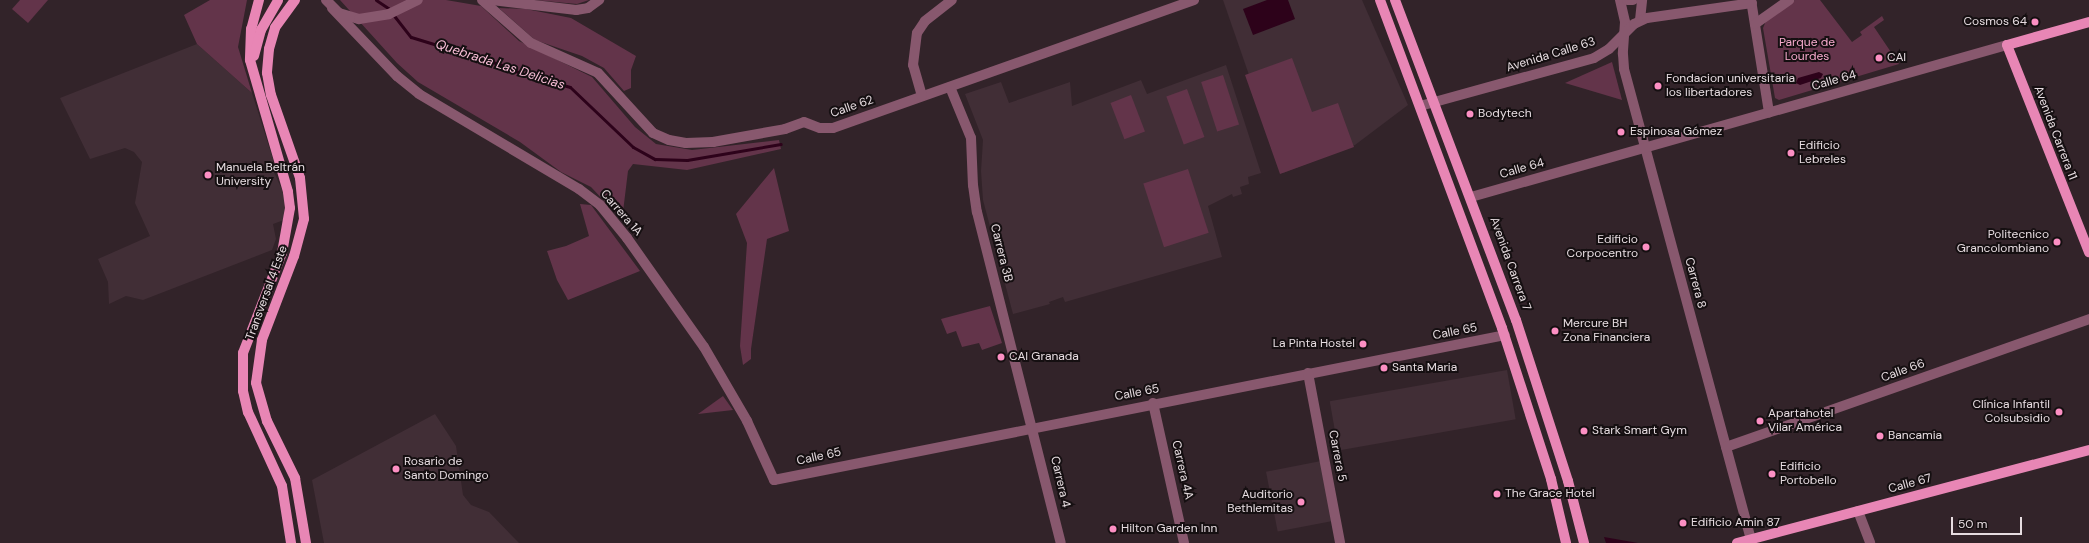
<!DOCTYPE html>
<html>
<head>
<meta charset="utf-8">
<style>
  body { margin:0 }
  #map { position:relative; width:2089px; height:543px; overflow:hidden; background:#322329; font-family:"DM Sans",sans-serif }
  div>[style] { position:absolute }
  [style*='--x'] { left:calc(var(--x)*1px); top:calc(var(--y)*1px); width:calc(var(--w)*1px); rotate:calc(var(--a)*1deg) }
  .built>* { inset:0; background:#412e36; transform-origin:0 0 }
  .green>* { inset:0; background:#63344a; transform-origin:0 0 }
  .water>* { inset:0; background:#2d021a }
  .stream>* { height:3px; margin:-1.5px; padding:0 1.5px; transform-origin:1.5px; border-radius:1.5px; background:#2d021a }
  .minor>* { height:10px; margin:-5px; padding:0 5px; transform-origin:5px; border-radius:5px; background:#88586e }
  .major>* { height:10px; margin:-5px; padding:0 5px; transform-origin:5px; border-radius:5px; background:#e886b5 }
  .dots>* { width:11px; height:11px; translate:-50% -50%; box-sizing:border-box; border:2px solid #150f11; border-radius:50% }
  span { translate:-50% -50%; white-space:nowrap; text-align:center; line-height:1.15; -webkit-text-stroke:4px #150f11; paint-order:stroke }
  .poi-label { font-size:12px; color:#e7dde1 }
  .right { translate:-100% -50%; text-align:right }
  .left { translate:0 -50%; text-align:left }
  .park-label { font-size:12px; color:#f7aacd }
  .street-label { font-size:12px; color:#e7dde1 }
  .water-label { font-size:13px; color:#fabfd8; font-style:italic }
  .scale { position:absolute; left:1951px; top:517px; width:71px; height:18px; box-sizing:border-box; border:2px solid #e7dde1; border-top:0; padding-left:5px; font-size:12px; line-height:14px; white-space:nowrap; color:#e7dde1; -webkit-text-stroke:3px #150f11; paint-order:stroke }
</style>
</head>
<body>
<div id="map">
  <div class="built">
    <i style="clip-path:polygon(1223px 0,1362px 0,1408px 105px,1355px 145px,1283px 173px)"></i>
    <i style="clip-path:polygon(197px 44px,252px 93px,273px 159px,272px 168px,284px 194px,284px 220px,273px 224px,276px 239px,272px 250px,143px 300px,126px 296px,109px 304px,108px 282px,98px 259px,150px 236px,135px 203px,142px 162px,134px 152px,125px 148px,90px 159px,60px 98px)"></i>
    <i style="clip-path:polygon(1226px 65px,1261px 173px,1248px 177px,1249px 184px,1240px 187px,1242px 194px,1233px 197px,1232px 194px,1208px 206px,1222px 257px,1065px 302px,1063px 297px,1049px 302px,1050px 304px,1013px 314px,983px 200px,981px 171px,983px 140px,965px 94px,1001px 82px,1009px 103px,1070px 82px,1072px 106px,1141px 80px,1147px 94px)"></i>
    <i style="left:1507px;top:370px;width:50px;height:180px;rotate:80deg"></i>
    <i style="clip-path:polygon(435px 414px,456px 446px,463px 495px,471px 505px,489px 512px,519px 543px,324px 543px,312px 480px)"></i>
    <i style="left:1321px;top:461px;width:61px;height:56px;rotate:79deg"></i>
  </div>
  <div class="green">
    <i style="clip-path:polygon(20px 0,48px 0,28px 23px,12px 9px)"></i>
    <i style="clip-path:polygon(210px 0,247px 0,238px 47px,252px 93px,197px 44px,184px 15px)"></i>
    <i style="clip-path:polygon(340px 0,446px 0,481px 6px,519px 41px,592px 77px,635px 127px,656px 144px,692px 150px,779px 140px,781px 149px,687px 170px,633px 164px,628px 171px,622px 220px,591px 187px,561px 172px,520px 142px,418px 82px,397px 63px)"></i>
    <i style="clip-path:polygon(534px 0,589px 0,577px 4px)"></i>
    <i style="clip-path:polygon(1795px 0,1820px 0,1852px 42px,1862px 35px,1860px 32px,1882px 16px,1884px 20px,1874px 27px,1899px 64px,1779px 100px,1775px 98px,1763px 28px,1766px 21px)"></i>
    <i style="clip-path:polygon(499px 8px,526px 9px,571px 18px,636px 56px,631px 70px,631px 88px,624px 91px,604px 68px,582px 56px,535px 40px)"></i>
    <i style="clip-path:polygon(1292px 58px,1312px 112px,1338px 103px,1354px 147px,1280px 174px,1245px 75px)"></i>
    <i style="clip-path:polygon(1612px 62px,1622px 100px,1565px 83px)"></i>
    <i style="left:1223px;top:75px;width:52px;height:23px;rotate:72deg"></i>
    <i style="left:1187px;top:89px;width:51px;height:22px;rotate:70deg"></i>
    <i style="left:1131px;top:95px;width:39px;height:22px;rotate:69deg"></i>
    <i style="clip-path:polygon(774px 168px,789px 231px,767px 239px,751px 349px,751px 359px,743px 365px,740px 346px,747px 243px,736px 214px)"></i>
    <i style="left:1188px;top:169px;width:67px;height:47px;rotate:72deg"></i>
    <i style="clip-path:polygon(580px 204px,591px 205px,640px 271px,568px 300px,557px 280px,547px 251px,566px 246px,589px 236px)"></i>
    <i style="clip-path:polygon(990px 306px,1002px 343px,982px 350px,979px 343px,962px 347px,956px 331px,947px 334px,941px 319px)"></i>
    <i style="clip-path:polygon(723px 396px,733px 410px,698px 414px)"></i>
  </div>
  <div class="water">
    <i style="clip-path:polygon(1267px 0,1288px 0,1295px 19px,1253px 35px,1243px 9px)"></i>
    <i style="clip-path:polygon(1819px 72px,1823px 74px,1821px 78px,1800px 85px,1796px 83px,1798px 78px)"></i>
    <i style="clip-path:polygon(1604px 537px,1638px 543px,1606px 543px)"></i>
  </div>
  <div class="stream">
    <i style="--x:376;--y:0;--w:14;--a:34"></i>
    <i style="--x:388;--y:8;--w:37;--a:52"></i>
    <i style="--x:411;--y:37;--w:92;--a:17.1"></i>
    <i style="--x:499;--y:64;--w:23;--a:23"></i>
    <i style="--x:520;--y:73;--w:52;--a:15.6"></i>
    <i style="--x:570;--y:87;--w:87;--a:43.6"></i>
    <i style="--x:633;--y:147;--w:25;--a:29"></i>
    <i style="--x:655;--y:159;--w:32;--a:2"></i>
    <i style="--x:687;--y:160;--w:95;--a:-9.7"></i>
  </div>
  <div class="minor">
    <i style="--x:326;--y:0;--w:18;--a:45"></i>
    <i style="--x:339;--y:13;--w:21;--a:17"></i>
    <i style="--x:359;--y:19;--w:30;--a:-9"></i>
    <i style="--x:389;--y:14;--w:32;--a:-26"></i>
    <i style="--x:482;--y:0;--w:65;--a:41.3"></i>
    <i style="--x:531;--y:43;--w:73;--a:24.1"></i>
    <i style="--x:598;--y:73;--w:81;--a:47.5"></i>
    <i style="--x:653;--y:133;--w:17;--a:24"></i>
    <i style="--x:669;--y:140;--w:17;--a:10"></i>
    <i style="--x:686;--y:143;--w:27;--a:-2"></i>
    <i style="--x:713;--y:142;--w:73;--a:-10.2"></i>
    <i style="--x:785;--y:129;--w:20;--a:-20"></i>
    <i style="--x:804;--y:122;--w:17;--a:21"></i>
    <i style="--x:820;--y:128;--w:13;--a:0"></i>
    <i style="--x:833;--y:128;--w:383;--a:-19.5"></i>
    <i style="--x:492;--y:0;--w:85;--a:6.8"></i>
    <i style="--x:576;--y:10;--w:12;--a:-9"></i>
    <i style="--x:588;--y:8;--w:14;--a:-36"></i>
    <i style="--x:1620;--y:0;--w:23;--a:77"></i>
    <i style="--x:1625;--y:22;--w:32;--a:94"></i>
    <i style="--x:1623;--y:54;--w:15;--a:86"></i>
    <i style="--x:1624;--y:69;--w:487;--a:74.9"></i>
    <i style="--x:1627;--y:0;--w:6;--a:0"></i>
    <i style="--x:1751;--y:0;--w:114;--a:80.9"></i>
    <i style="--x:332;--y:8;--w:94;--a:46.3"></i>
    <i style="--x:397;--y:76;--w:28;--a:39"></i>
    <i style="--x:419;--y:94;--w:186;--a:30.7"></i>
    <i style="--x:579;--y:189;--w:26;--a:37"></i>
    <i style="--x:600;--y:205;--w:43;--a:50.7"></i>
    <i style="--x:627;--y:238;--w:133;--a:54.8"></i>
    <i style="--x:704;--y:347;--w:86;--a:59.8"></i>
    <i style="--x:747;--y:421;--w:65;--a:65.4"></i>
    <i style="--x:774;--y:480;--w:745;--a:-11.22"></i>
    <i style="--x:1640;--y:20;--w:20;--a:-84"></i>
    <i style="--x:1755;--y:24;--w:42;--a:-35.2"></i>
    <i style="--x:950;--y:87;--w:55;--a:67.6"></i>
    <i style="--x:971;--y:138;--w:47;--a:87.6"></i>
    <i style="--x:973;--y:185;--w:27;--a:82"></i>
    <i style="--x:977;--y:212;--w:341;--a:75.8"></i>
    <i style="--x:922;--y:96;--w:32;--a:-106"></i>
    <i style="--x:913;--y:65;--w:32;--a:-83"></i>
    <i style="--x:917;--y:33;--w:14;--a:-56"></i>
    <i style="--x:925;--y:21;--w:34;--a:-38"></i>
    <i style="--x:1420;--y:106;--w:180;--a:-15.4"></i>
    <i style="--x:1594;--y:58;--w:17;--a:-31"></i>
    <i style="--x:1609;--y:49;--w:35;--a:-45"></i>
    <i style="--x:1634;--y:24;--w:14;--a:-25"></i>
    <i style="--x:1647;--y:18;--w:106;--a:-8.1"></i>
    <i style="--x:1471;--y:197;--w:557;--a:-15.83"></i>
    <i style="--x:1308;--y:373;--w:173;--a:79.3"></i>
    <i style="--x:1153;--y:403;--w:143;--a:77.5"></i>
    <i style="--x:1726;--y:447;--w:385;--a:-19.4"></i>
    <i style="--x:1858;--y:511;--w:34;--a:69"></i>
  </div>
  <div class="major">
    <i style="--x:259;--y:0;--w:30;--a:105"></i>
    <i style="--x:251;--y:29;--w:31;--a:92"></i>
    <i style="--x:250;--y:60;--w:137;--a:73.9"></i>
    <i style="--x:288;--y:192;--w:16;--a:83"></i>
    <i style="--x:290;--y:208;--w:46;--a:100.1"></i>
    <i style="--x:282;--y:253;--w:107;--a:111.3"></i>
    <i style="--x:243;--y:353;--w:38;--a:90"></i>
    <i style="--x:243;--y:391;--w:22;--a:77"></i>
    <i style="--x:248;--y:412;--w:81;--a:65.3"></i>
    <i style="--x:282;--y:486;--w:58;--a:81"></i>
    <i style="--x:295;--y:0;--w:34;--a:126"></i>
    <i style="--x:275;--y:28;--w:22;--a:106"></i>
    <i style="--x:269;--y:49;--w:24;--a:95"></i>
    <i style="--x:267;--y:73;--w:22;--a:80"></i>
    <i style="--x:271;--y:95;--w:88;--a:70.7"></i>
    <i style="--x:300;--y:178;--w:41;--a:84.4"></i>
    <i style="--x:304;--y:219;--w:38;--a:105"></i>
    <i style="--x:294;--y:256;--w:90;--a:110.9"></i>
    <i style="--x:262;--y:340;--w:43;--a:97.9"></i>
    <i style="--x:256;--y:383;--w:40;--a:74"></i>
    <i style="--x:267;--y:421;--w:64;--a:63.8"></i>
    <i style="--x:295;--y:478;--w:66;--a:80.4"></i>
    <i style="--x:1380;--y:0;--w:350;--a:69.6"></i>
    <i style="--x:1502;--y:328;--w:159;--a:72"></i>
    <i style="--x:1551;--y:479;--w:66;--a:76.8"></i>
    <i style="--x:1395;--y:0;--w:342;--a:69.3"></i>
    <i style="--x:1516;--y:320;--w:169;--a:72.1"></i>
    <i style="--x:1568;--y:481;--w:64;--a:75.5"></i>
    <i style="--x:2089;--y:22;--w:85;--a:164.3"></i>
    <i style="--x:2007;--y:45;--w:223;--a:68.4"></i>
    <i style="--x:254;--y:56;--w:27;--a:-75"></i>
    <i style="--x:261;--y:30;--w:34;--a:-60"></i>
    <i style="--x:1737;--y:543;--w:364;--a:-14.8"></i>
  </div>
  <div class="dots">
    <i style="left:2035px;top:22px;background:#fc8fc3"></i>
    <i style="left:1879px;top:58px;background:#fc8fc3"></i>
    <i style="left:1658px;top:86px;background:#fc8fc3"></i>
    <i style="left:1470px;top:114px;background:#fc8fc3"></i>
    <i style="left:1621px;top:132px;background:#fc8fc3"></i>
    <i style="left:1791px;top:153px;background:#fc8fc3"></i>
    <i style="left:208px;top:175px;background:#fc8fc3"></i>
    <i style="left:2057px;top:242px;background:#fc8fc3"></i>
    <i style="left:1646px;top:247px;background:#fc8fc3"></i>
    <i style="left:1555px;top:331px;background:#fc8fc3"></i>
    <i style="left:1363px;top:344px;background:#fc8fc3"></i>
    <i style="left:1001px;top:357px;background:#fc8fc3"></i>
    <i style="left:1384px;top:368px;background:#fc8fc3"></i>
    <i style="left:2059px;top:412px;background:#fc8fc3"></i>
    <i style="left:1760px;top:421px;background:#fc8fc3"></i>
    <i style="left:1584px;top:431px;background:#fc8fc3"></i>
    <i style="left:1880px;top:436px;background:#fc8fc3"></i>
    <i style="left:396px;top:469px;background:#fc8fc3"></i>
    <i style="left:1772px;top:474px;background:#fc8fc3"></i>
    <i style="left:1497px;top:494px;background:#fc8fc3"></i>
    <i style="left:1301px;top:502px;background:#fc8fc3"></i>
    <i style="left:1683px;top:523px;background:#fc8fc3"></i>
    <i style="left:1113px;top:529px;background:#fc8fc3"></i>
  </div>
  <div class="poi-label">
    <span class="right" style="left:2027px;top:22px">Cosmos 64</span>
    <span class="left" style="left:1887px;top:58px">CAI</span>
    <span class="left" style="left:1666px;top:86px">Fondacion universitaria<br>los libertadores</span>
    <span class="left" style="left:1478px;top:114px">Bodytech</span>
    <span class="left" style="left:1630px;top:132px">Espinosa Gómez</span>
    <span class="left" style="left:1799px;top:153px">Edificio<br>Lebreles</span>
    <span class="left" style="left:216px;top:175px">Manuela Beltrán<br>University</span>
    <span class="right" style="left:2049px;top:242px">Politecnico<br>Grancolombiano</span>
    <span class="right" style="left:1638px;top:247px">Edificio<br>Corpocentro</span>
    <span class="left" style="left:1563px;top:331px">Mercure BH<br>Zona Financiera</span>
    <span class="right" style="left:1355px;top:344px">La Pinta Hostel</span>
    <span class="left" style="left:1009px;top:357px">CAI Granada</span>
    <span class="left" style="left:1392px;top:368px">Santa Maria</span>
    <span class="right" style="left:2050px;top:412px">Clínica Infantil<br>Colsubsidio</span>
    <span class="left" style="left:1768px;top:421px">Apartahotel<br>Vilar América</span>
    <span class="left" style="left:1592px;top:431px">Stark Smart Gym</span>
    <span class="left" style="left:1888px;top:436px">Bancamia</span>
    <span class="left" style="left:404px;top:469px">Rosario de<br>Santo Domingo</span>
    <span class="left" style="left:1780px;top:474px">Edificio<br>Portobello</span>
    <span class="left" style="left:1505px;top:494px">The Grace Hotel</span>
    <span class="right" style="left:1293px;top:502px">Auditorio<br>Bethlemitas</span>
    <span class="left" style="left:1691px;top:523px">Edificio Amin 87</span>
    <span class="left" style="left:1121px;top:529px">Hilton Garden Inn</span>
  </div>
  <div class="park-label">
    <span style="left:1807px;top:50px">Parque de<br>Lourdes</span>
  </div>
  <div class="street-label">
    <span style="left:1551px;top:55px;rotate:-17deg">Avenida Calle 63</span>
    <span style="left:1834px;top:81px;rotate:-16deg">Calle 64</span>
    <span style="left:852px;top:107px;rotate:-19deg">Calle 62</span>
    <span style="left:2055px;top:133px;rotate:69deg">Avenida Carrera 11</span>
    <span style="left:1522px;top:169px;rotate:-16deg">Calle 64</span>
    <span style="left:621px;top:213px;rotate:49deg">Carrera 1A</span>
    <span style="left:1001px;top:253px;rotate:76deg">Carrera 3B</span>
    <span style="left:1510px;top:264px;rotate:70deg">Avenida Carrera 7</span>
    <span style="left:1695px;top:283px;rotate:75deg">Carrera 8</span>
    <span style="left:267px;top:293px;rotate:-70deg">Transversal 4 Este</span>
    <span style="left:1455px;top:332px;rotate:-11deg">Calle 65</span>
    <span style="left:1903px;top:371px;rotate:-20deg">Calle 66</span>
    <span style="left:1137px;top:393px;rotate:-11deg">Calle 65</span>
    <span style="left:1337px;top:456px;rotate:79deg">Carrera 5</span>
    <span style="left:819px;top:457px;rotate:-12deg">Calle 65</span>
    <span style="left:1182px;top:470px;rotate:77deg">Carrera 4A</span>
    <span style="left:1060px;top:482px;rotate:77deg">Carrera 4</span>
    <span style="left:1910px;top:484px;rotate:-15deg">Calle 67</span>
  </div>
  <div class="water-label">
    <span style="left:500px;top:65px;rotate:18deg">Quebrada Las Delicias</span>
  </div>
  <div class="scale">50 m</div>
</div>
</body>
</html>
